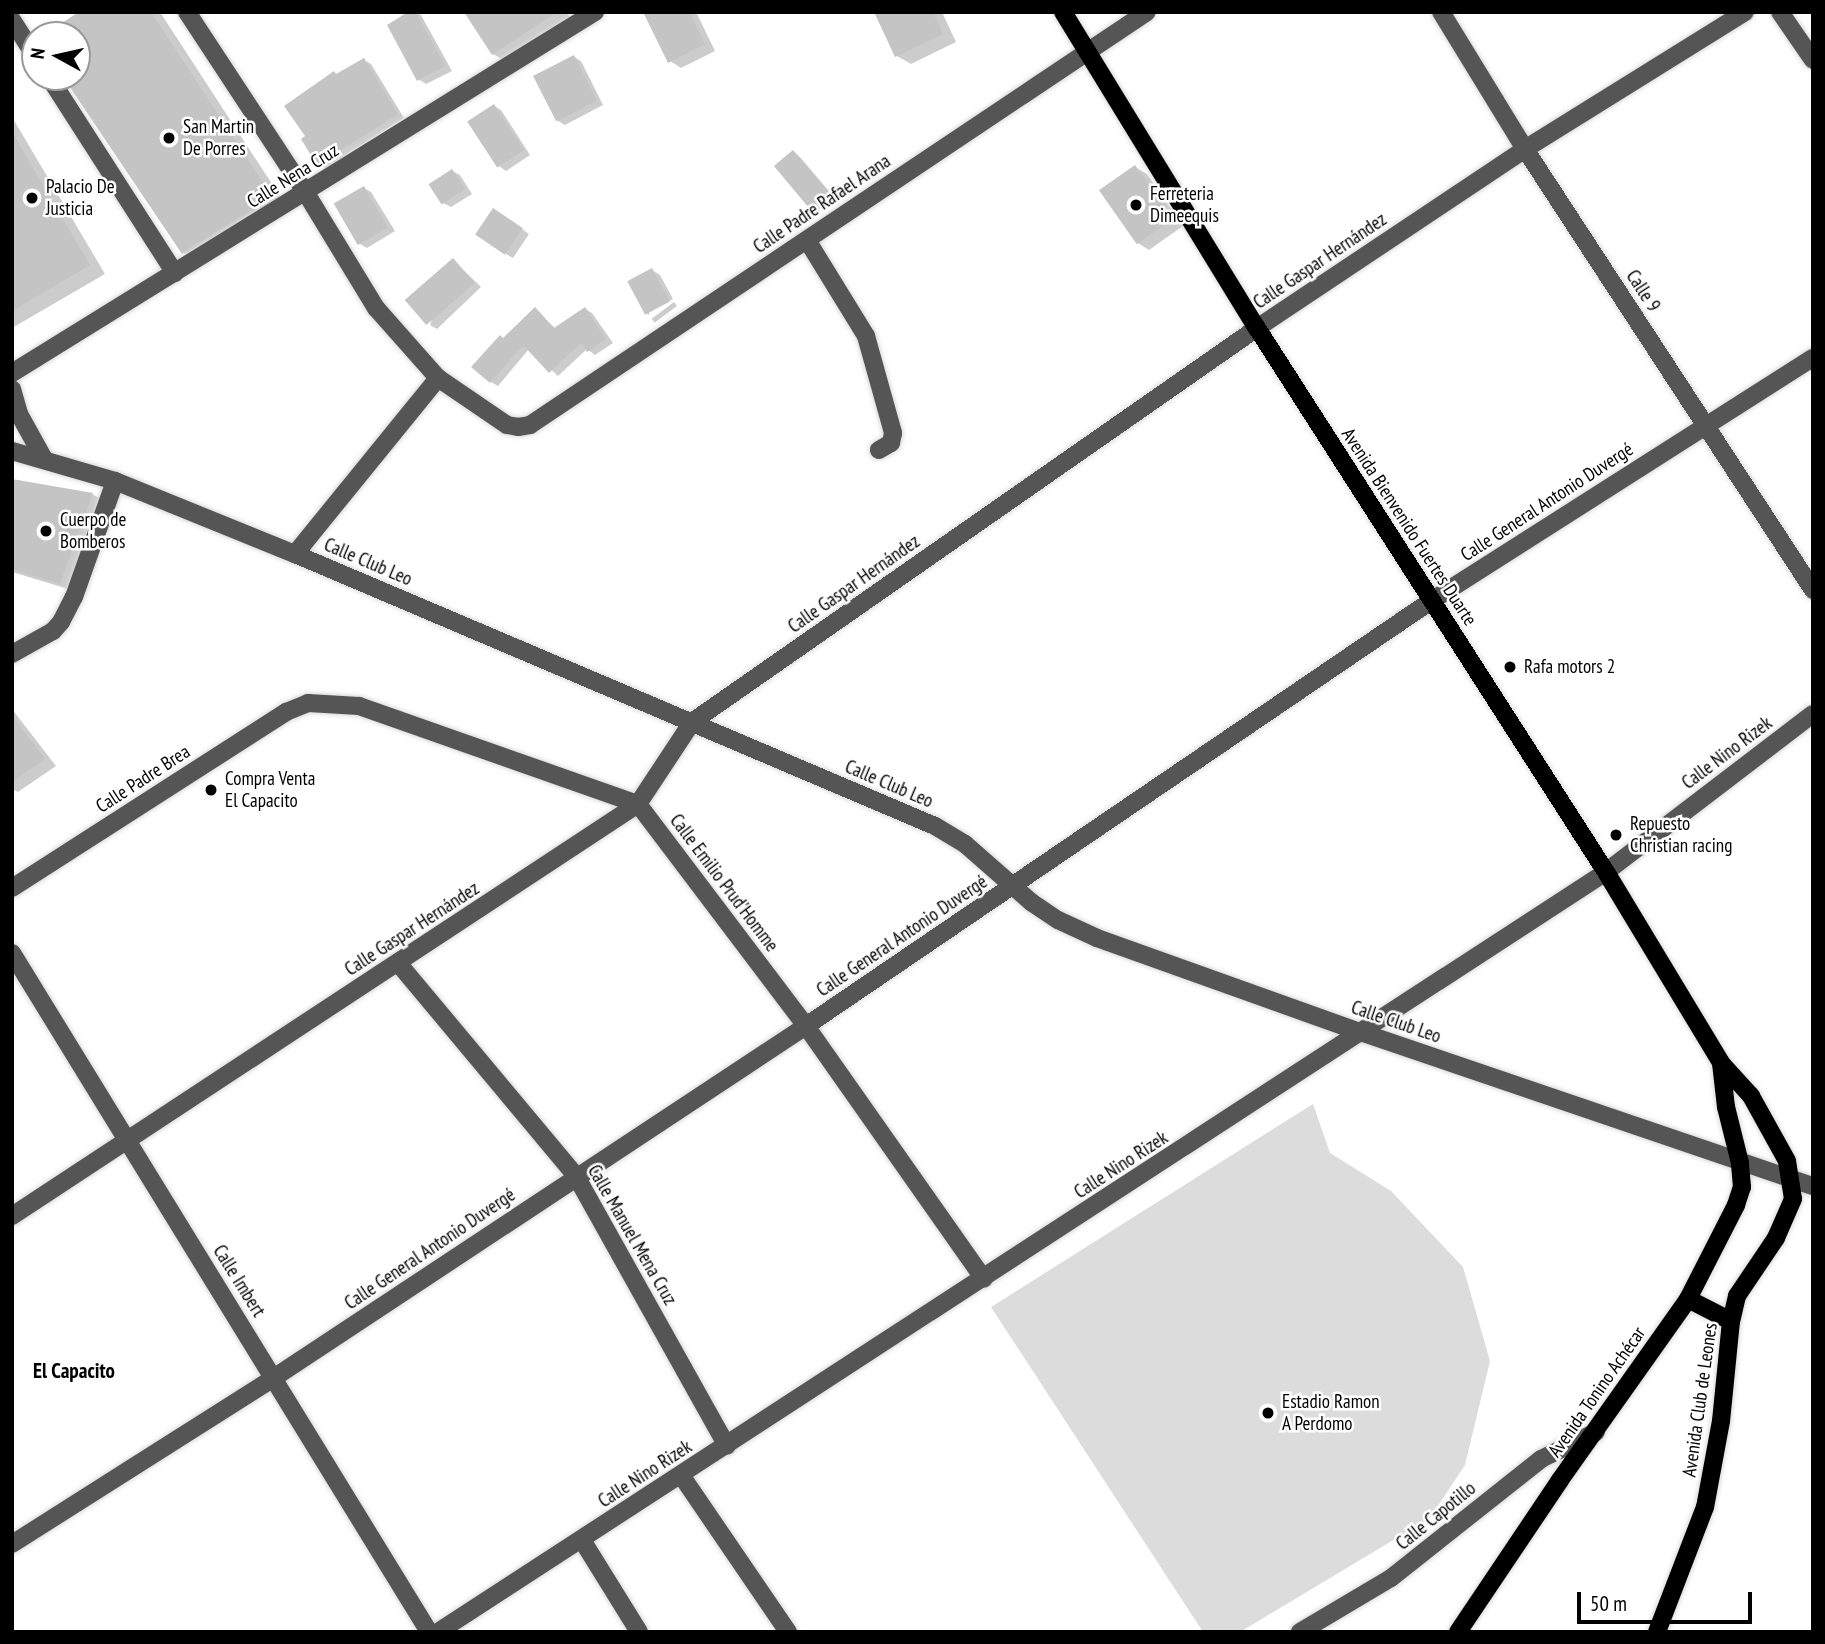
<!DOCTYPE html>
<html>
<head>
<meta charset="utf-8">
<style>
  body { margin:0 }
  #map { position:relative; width:1825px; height:1644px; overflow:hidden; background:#fff; font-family:"PT Sans Narrow",sans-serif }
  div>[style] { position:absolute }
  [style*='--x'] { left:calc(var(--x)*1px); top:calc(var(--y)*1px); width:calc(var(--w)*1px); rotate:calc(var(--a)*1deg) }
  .green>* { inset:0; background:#dcdcdc }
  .shadow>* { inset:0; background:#0003; transform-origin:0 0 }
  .building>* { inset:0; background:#c4c4c4; transform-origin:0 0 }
  .roads { filter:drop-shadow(0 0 2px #dbdbdb) drop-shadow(0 0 2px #dbdbdb) }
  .minor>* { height:18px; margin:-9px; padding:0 9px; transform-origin:9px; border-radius:9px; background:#555 }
  .major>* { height:18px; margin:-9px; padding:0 9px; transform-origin:9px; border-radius:9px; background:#000 }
  .dots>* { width:19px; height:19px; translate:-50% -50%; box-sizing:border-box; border:4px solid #fff; border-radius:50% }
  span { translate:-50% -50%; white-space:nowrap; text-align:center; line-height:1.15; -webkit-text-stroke:5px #fff; paint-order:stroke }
  .poi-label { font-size:19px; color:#000 }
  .left { translate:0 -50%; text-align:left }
  .street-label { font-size:19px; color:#000 }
  .neighbourhood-label { font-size:21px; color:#000; font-weight:700 }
  .frame { position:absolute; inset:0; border:14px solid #000; pointer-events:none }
  .north { position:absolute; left:21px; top:21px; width:70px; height:70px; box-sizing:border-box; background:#fff; border:2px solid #999; border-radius:50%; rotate:278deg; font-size:19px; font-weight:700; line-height:28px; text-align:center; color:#000 }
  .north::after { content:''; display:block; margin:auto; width:24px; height:32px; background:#000; clip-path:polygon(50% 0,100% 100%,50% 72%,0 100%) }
  .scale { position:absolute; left:1577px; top:1592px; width:175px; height:32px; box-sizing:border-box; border:4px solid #000; border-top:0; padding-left:9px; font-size:21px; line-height:24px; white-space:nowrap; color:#000; -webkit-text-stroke:5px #fff; paint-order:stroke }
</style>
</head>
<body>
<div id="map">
  <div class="green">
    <i style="clip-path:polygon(1313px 1104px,1330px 1153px,1391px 1191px,1463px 1267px,1490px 1361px,1465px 1465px,1430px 1518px,1240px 1632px,1203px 1632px,991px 1307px)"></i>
  </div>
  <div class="shadow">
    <i style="clip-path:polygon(82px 12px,160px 12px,287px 207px,199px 262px,184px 253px,64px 77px,77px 77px,77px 35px,47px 35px)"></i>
    <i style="clip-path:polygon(412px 12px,421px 15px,452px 71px,426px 84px,418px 79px)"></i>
    <i style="clip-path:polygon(466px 12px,567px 12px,572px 21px,509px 63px,493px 54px)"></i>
    <i style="clip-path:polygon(645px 12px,696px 12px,715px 51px,681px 68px,670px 61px)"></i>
    <i style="clip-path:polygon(876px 12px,942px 12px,956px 42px,911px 64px,897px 56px)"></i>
    <i style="clip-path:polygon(574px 57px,581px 61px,603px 105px,565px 125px,558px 121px)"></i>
    <i style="clip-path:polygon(364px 60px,371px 64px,404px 118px,325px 168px,318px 164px,307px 137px,338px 75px)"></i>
    <i style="clip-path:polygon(494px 106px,501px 110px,530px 155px,506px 171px,499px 166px)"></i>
    <i style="clip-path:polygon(12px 117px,105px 274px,12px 328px)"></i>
    <i style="clip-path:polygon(793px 152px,800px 157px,834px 197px,817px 211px,810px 207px)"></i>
    <i style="clip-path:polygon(1135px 167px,1147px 174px,1183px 226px,1149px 250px,1138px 243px)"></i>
    <i style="clip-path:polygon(452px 171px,460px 175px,472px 194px,451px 207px,443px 203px)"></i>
    <i style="clip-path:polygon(364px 188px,371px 192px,395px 231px,367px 248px,360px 244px)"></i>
    <i style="clip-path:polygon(501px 214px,529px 234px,513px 258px,506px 254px)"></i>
    <i style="clip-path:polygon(453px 260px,481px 287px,437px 329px,430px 325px)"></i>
    <i style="clip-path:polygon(652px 270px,660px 275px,673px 299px,649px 312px,649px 315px,647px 314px)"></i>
    <i style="left:674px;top:302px;width:5px;height:28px;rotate:53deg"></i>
    <i style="clip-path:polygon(585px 309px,592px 313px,613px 343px,595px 355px,587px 349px,558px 376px,529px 349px,498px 386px,491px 382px,504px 339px,535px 310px,556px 329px)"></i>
    <i style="clip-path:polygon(12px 481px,92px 494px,108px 503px,75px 591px,12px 572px)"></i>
    <i style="clip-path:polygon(12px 709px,56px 766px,18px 792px,12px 789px)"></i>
  </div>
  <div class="building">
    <i style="clip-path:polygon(79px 12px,151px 12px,273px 198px,182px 254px,63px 77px,77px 77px,77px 35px,43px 35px)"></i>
    <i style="clip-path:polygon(408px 12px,416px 12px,445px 66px,417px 81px,387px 25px)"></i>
    <i style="clip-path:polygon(464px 12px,557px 12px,492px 55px)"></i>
    <i style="clip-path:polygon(643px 12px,689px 12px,705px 44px,668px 63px)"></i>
    <i style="clip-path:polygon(874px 12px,933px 12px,943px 34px,895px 57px)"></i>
    <i style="left:574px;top:55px;width:51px;height:46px;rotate:63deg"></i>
    <i style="clip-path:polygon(364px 58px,398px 114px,317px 165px,301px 139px,305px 136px,284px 106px,334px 71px,336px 74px)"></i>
    <i style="left:494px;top:104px;width:55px;height:32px;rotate:57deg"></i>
    <i style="clip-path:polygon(12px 132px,90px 265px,12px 311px)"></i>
    <i style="left:793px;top:150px;width:55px;height:25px;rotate:50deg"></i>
    <i style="left:1135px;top:165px;width:66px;height:44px;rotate:55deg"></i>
    <i style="left:452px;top:169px;width:24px;height:28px;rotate:57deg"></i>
    <i style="left:364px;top:186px;width:48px;height:35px;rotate:60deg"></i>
    <i style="left:493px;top:208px;width:36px;height:32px;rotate:34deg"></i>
    <i style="left:453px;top:258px;width:33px;height:64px;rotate:49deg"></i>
    <i style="left:652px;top:268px;width:38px;height:28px;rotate:62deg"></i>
    <i style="clip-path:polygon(535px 307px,554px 328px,585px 307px,606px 339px,587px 352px,581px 343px,549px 373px,523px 345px,490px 383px,471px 367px,500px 335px,503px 338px)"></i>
    <i style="clip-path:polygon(12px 479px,93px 493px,60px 584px,12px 569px)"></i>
    <i style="clip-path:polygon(12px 715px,45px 759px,12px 782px)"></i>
  </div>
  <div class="roads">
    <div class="minor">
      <i style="--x:187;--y:12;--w:217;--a:56.7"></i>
      <i style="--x:306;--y:193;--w:135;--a:58.7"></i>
      <i style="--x:376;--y:308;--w:94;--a:48.5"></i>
      <i style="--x:438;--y:378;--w:83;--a:34.3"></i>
      <i style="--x:507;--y:425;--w:11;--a:10"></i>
      <i style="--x:518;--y:427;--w:12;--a:-9"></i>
      <i style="--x:530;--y:425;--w:742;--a:-33.8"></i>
      <i style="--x:1441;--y:12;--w:161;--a:58.5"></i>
      <i style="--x:1525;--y:149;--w:527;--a:56.85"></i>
      <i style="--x:1780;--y:12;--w:58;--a:55.5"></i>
      <i style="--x:12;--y:20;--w:43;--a:57.4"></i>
      <i style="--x:49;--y:77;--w:233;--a:57.3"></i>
      <i style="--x:807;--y:240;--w:113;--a:58.4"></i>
      <i style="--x:866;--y:336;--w:101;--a:74.4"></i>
      <i style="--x:893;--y:433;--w:10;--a:101"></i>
      <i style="--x:891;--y:443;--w:14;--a:150"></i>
      <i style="--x:12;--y:373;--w:686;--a:-31.77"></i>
      <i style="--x:12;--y:389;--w:26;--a:74"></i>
      <i style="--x:19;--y:414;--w:51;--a:60.9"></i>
      <i style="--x:12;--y:451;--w:107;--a:16.2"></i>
      <i style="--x:115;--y:481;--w:194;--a:22.1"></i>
      <i style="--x:295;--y:554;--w:695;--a:23.03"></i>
      <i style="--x:935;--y:826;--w:35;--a:31"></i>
      <i style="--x:965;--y:844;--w:88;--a:41.3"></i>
      <i style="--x:1031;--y:902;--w:32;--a:34"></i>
      <i style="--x:1058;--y:920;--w:43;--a:24.8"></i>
      <i style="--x:1097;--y:938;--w:282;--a:19.7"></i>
      <i style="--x:1363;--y:1033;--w:475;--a:18.8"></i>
      <i style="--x:295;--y:554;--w:227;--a:-50.9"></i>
      <i style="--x:12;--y:654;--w:47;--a:-29.3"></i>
      <i style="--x:53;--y:631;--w:12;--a:-48"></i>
      <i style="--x:61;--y:622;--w:28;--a:-63"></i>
      <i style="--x:74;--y:597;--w:123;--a:-70.5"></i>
      <i style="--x:12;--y:888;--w:326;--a:-32.7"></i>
      <i style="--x:286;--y:712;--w:24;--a:-22"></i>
      <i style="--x:308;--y:703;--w:51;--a:3.4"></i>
      <i style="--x:359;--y:706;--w:296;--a:19.4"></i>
      <i style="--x:638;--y:804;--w:278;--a:52.9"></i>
      <i style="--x:806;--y:1026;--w:309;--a:54.9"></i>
      <i style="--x:12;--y:953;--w:797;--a:58.44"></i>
      <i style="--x:398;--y:963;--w:278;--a:50.1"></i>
      <i style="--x:576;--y:1176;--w:309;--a:60.8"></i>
      <i style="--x:12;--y:1216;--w:749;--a:-33.35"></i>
      <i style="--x:638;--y:804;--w:98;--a:-56.6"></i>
      <i style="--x:692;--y:722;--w:689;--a:-34.89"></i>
      <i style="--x:1257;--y:328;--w:322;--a:-33.7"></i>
      <i style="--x:1525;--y:149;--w:259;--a:-31.9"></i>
      <i style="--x:681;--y:1475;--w:190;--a:55.7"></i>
      <i style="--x:582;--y:1540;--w:108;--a:58.2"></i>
      <i style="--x:12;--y:1544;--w:312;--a:-32.4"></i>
      <i style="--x:275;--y:1377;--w:637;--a:-33.47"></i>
      <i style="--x:806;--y:1026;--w:756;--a:-34.22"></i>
      <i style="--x:1431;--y:601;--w:453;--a:-32.5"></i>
      <i style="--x:438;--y:1632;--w:1393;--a:-33.05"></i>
      <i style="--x:1606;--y:872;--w:260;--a:-37.4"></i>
      <i style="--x:1300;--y:1632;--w:106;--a:-30.7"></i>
      <i style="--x:1391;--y:1578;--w:191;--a:-38.4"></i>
      <i style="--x:1541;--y:1459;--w:61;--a:-26.1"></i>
    </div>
    <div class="major">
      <i style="--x:1063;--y:12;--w:371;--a:58.5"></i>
      <i style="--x:1257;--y:328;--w:646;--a:57.32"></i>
      <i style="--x:1606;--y:872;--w:223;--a:58.9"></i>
      <i style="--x:1721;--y:1063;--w:45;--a:47.7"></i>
      <i style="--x:1751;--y:1096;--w:74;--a:61"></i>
      <i style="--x:1787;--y:1161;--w:38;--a:81"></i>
      <i style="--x:1793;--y:1199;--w:43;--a:113.6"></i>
      <i style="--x:1776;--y:1238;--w:70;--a:123.9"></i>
      <i style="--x:1737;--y:1296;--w:26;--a:103"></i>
      <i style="--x:1731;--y:1321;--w:100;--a:95.7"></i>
      <i style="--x:1721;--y:1421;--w:87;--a:100.5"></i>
      <i style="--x:1705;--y:1507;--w:134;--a:111"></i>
      <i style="--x:1688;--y:1299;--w:48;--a:27.1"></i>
      <i style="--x:1458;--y:1632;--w:183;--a:-56.1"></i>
      <i style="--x:1560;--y:1480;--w:222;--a:-54.7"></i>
      <i style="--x:1688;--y:1299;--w:106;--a:-62.9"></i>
      <i style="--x:1736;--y:1205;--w:19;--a:-72"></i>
      <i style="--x:1742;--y:1187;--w:24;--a:-95"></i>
      <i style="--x:1740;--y:1163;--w:58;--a:-104"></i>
      <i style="--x:1726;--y:1107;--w:44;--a:-96.5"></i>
    </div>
  </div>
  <div class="dots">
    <i style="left:169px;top:138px;background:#000"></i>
    <i style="left:32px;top:198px;background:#000"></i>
    <i style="left:1136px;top:205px;background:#000"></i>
    <i style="left:46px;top:531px;background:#000"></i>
    <i style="left:1510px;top:667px;background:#000"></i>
    <i style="left:211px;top:790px;background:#000"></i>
    <i style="left:1616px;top:835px;background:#000"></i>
    <i style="left:1268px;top:1413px;background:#000"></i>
  </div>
  <div class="poi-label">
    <span class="left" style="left:183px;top:138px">San Martin<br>De Porres</span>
    <span class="left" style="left:46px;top:198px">Palacio De<br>Justicia</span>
    <span class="left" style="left:1150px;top:205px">Ferreteria<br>Dimeequis</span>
    <span class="left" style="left:60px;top:531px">Cuerpo de<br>Bomberos</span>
    <span class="left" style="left:1524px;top:667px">Rafa motors 2</span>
    <span class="left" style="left:225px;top:790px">Compra Venta<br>El Capacito</span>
    <span class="left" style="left:1630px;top:835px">Repuesto<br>Christian racing</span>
    <span class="left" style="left:1282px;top:1413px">Estadio Ramon<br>A Perdomo</span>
  </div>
  <div class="street-label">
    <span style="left:293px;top:176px;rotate:-32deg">Calle Nena Cruz</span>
    <span style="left:822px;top:204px;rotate:-34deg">Calle Padre Rafael Arana</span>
    <span style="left:1320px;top:261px;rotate:-34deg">Calle Gaspar Hernández</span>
    <span style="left:1643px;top:291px;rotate:57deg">Calle 9</span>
    <span style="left:1547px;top:502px;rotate:-33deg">Calle General Antonio Duvergé</span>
    <span style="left:1409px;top:527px;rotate:57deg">Avenida Bienvenido Fuertes Duarte</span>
    <span style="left:368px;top:562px;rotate:23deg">Calle Club Leo</span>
    <span style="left:854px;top:584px;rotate:-35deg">Calle Gaspar Hernández</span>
    <span style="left:1727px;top:753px;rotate:-37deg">Calle Nino Rizek</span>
    <span style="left:143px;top:779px;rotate:-33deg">Calle Padre Brea</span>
    <span style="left:889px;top:784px;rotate:23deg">Calle Club Leo</span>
    <span style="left:724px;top:883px;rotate:53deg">Calle Emilio Prud'Homme</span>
    <span style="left:412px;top:929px;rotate:-33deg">Calle Gaspar Hernández</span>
    <span style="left:902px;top:936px;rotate:-34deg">Calle General Antonio Duvergé</span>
    <span style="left:1396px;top:1022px;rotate:19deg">Calle Club Leo</span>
    <span style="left:1121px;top:1165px;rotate:-33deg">Calle Nino Rizek</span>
    <span style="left:632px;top:1235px;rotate:60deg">Calle Manuel Mena Cruz</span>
    <span style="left:430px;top:1249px;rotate:-34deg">Calle General Antonio Duvergé</span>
    <span style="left:239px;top:1281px;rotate:58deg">Calle Imbert</span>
    <span style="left:1597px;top:1392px;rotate:-55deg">Avenida Tonino Achécar</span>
    <span style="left:1700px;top:1400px;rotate:-82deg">Avenida Club de Leones</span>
    <span style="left:645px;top:1474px;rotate:-33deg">Calle Nino Rizek</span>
    <span style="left:1436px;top:1516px;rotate:-39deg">Calle Capotillo</span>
  </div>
  <div class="neighbourhood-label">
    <span style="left:74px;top:1371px">El Capacito</span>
  </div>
  <div class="frame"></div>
  <div class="north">N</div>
  <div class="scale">50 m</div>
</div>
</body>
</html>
